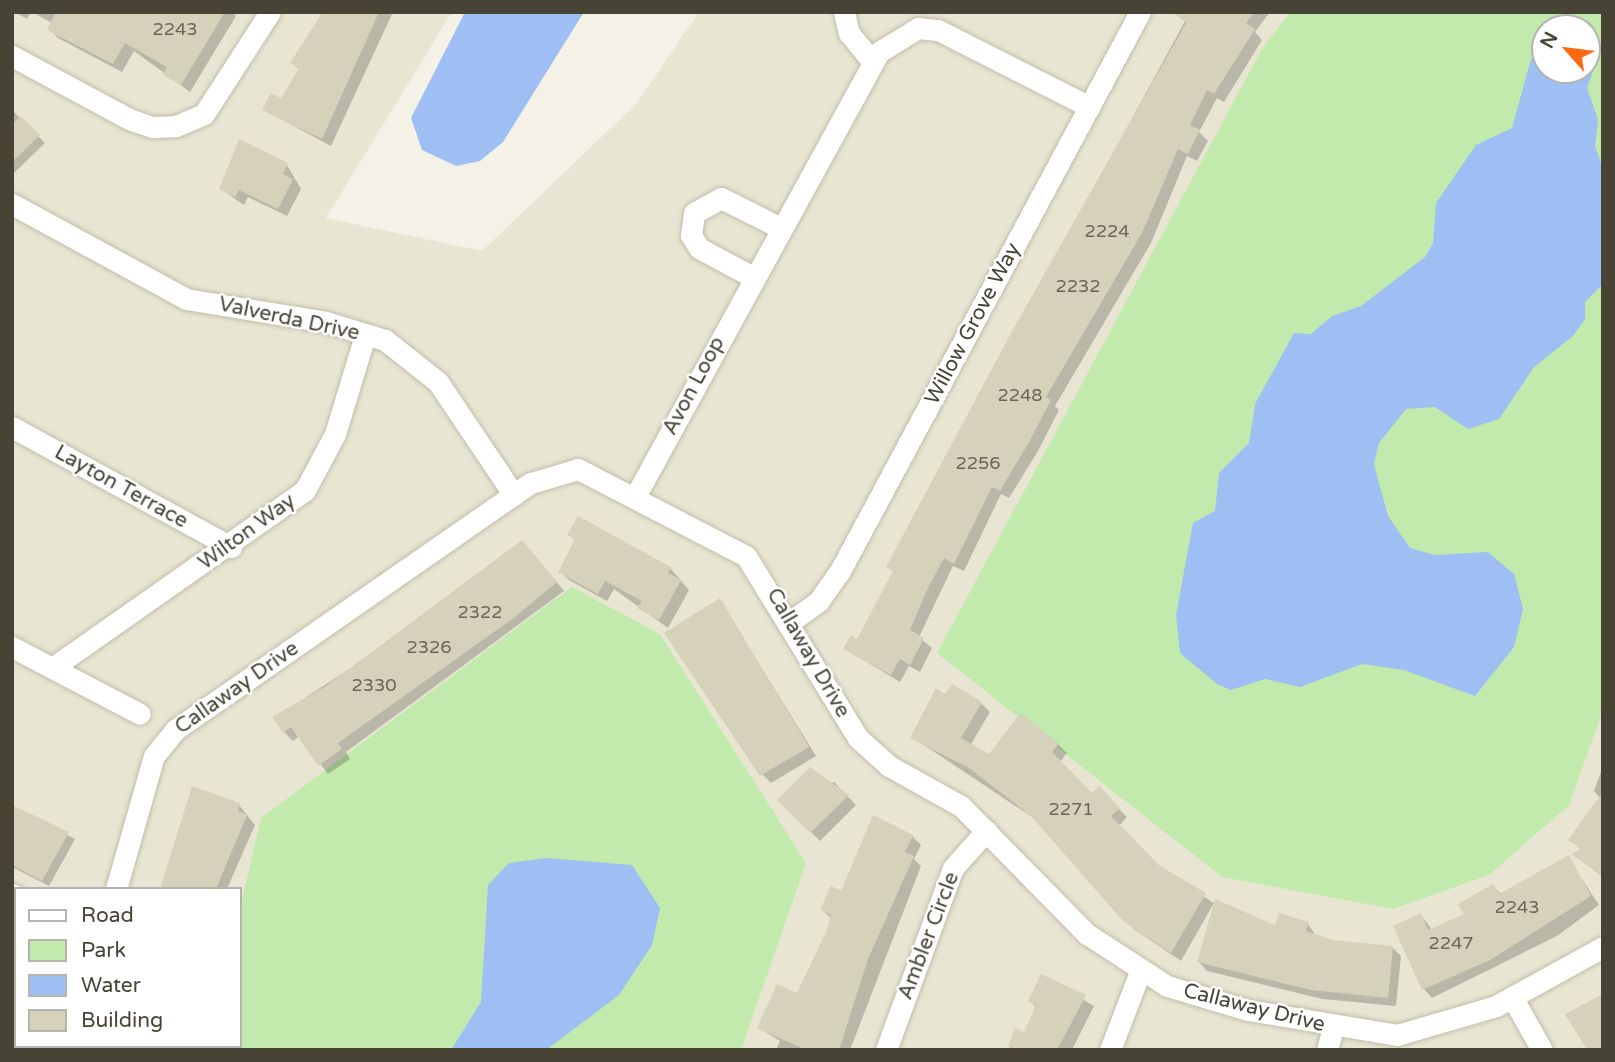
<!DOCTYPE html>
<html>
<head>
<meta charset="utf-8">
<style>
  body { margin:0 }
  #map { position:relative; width:1615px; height:1062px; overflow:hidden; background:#f4f2e6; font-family:"Varela Round",sans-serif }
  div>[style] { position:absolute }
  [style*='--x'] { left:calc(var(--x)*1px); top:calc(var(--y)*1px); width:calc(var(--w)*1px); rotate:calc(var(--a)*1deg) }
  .residential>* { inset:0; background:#e8e6d3 }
  .green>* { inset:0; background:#c1eaac }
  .water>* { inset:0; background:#9ebef4 }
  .shadow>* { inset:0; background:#0003 }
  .building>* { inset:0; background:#d6d1ba }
  .roads { filter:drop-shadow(0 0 2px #c0bda8) drop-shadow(0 0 2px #c0bda8) }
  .minor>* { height:21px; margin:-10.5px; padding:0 10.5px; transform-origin:10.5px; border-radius:10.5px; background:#fff }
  span { translate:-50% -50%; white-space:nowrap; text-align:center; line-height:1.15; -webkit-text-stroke:5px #fff; paint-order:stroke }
  .number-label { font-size:18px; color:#6b6656 }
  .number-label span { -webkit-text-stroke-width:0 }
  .street-label { font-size:21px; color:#474335 }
  .frame { position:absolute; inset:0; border:14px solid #474335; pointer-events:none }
  .legend { position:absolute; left:14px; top:887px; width:228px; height:161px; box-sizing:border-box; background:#fff; border:2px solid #b5b4ae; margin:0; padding:9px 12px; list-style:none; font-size:21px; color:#474335 }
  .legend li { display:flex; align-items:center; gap:14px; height:35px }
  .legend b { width:35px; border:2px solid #b5b4ae }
  .north { position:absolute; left:1531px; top:14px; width:70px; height:70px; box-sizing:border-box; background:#fff; border:2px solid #b5b4ae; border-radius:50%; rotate:298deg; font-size:19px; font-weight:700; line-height:28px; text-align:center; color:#474335 }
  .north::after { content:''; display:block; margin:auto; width:24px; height:32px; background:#ff6911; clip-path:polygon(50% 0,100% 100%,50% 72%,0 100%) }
</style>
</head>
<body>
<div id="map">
  <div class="residential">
    <i style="clip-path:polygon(evenodd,12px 12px,452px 12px,326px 218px,482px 251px,637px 103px,699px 12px,1603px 12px,1603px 1050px,12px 1050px,12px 12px,1545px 28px,1587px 28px,1587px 70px,1545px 70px,1545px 28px,12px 12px,16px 889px,240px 889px,240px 1046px,16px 1046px,16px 889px)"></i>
  </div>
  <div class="green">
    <i style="clip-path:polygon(evenodd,1291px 12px,1603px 12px,1603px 710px,1569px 805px,1489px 875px,1393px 909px,1222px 877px,937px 653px,1263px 47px,1291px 12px,1545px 28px,1587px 28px,1587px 70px,1545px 70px,1545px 28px)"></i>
    <i style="clip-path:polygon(572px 587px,660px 634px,806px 863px,741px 1050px,206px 1050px,240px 1046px,240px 909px,261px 818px)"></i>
  </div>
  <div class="water">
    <i style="clip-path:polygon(465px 12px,584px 12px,503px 142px,480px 161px,456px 166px,422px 150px,411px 118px)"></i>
    <i style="clip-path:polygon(1545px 36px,1545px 70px,1587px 70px,1587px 40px,1602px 46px,1587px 88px,1598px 120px,1595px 146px,1603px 169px,1603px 284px,1585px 302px,1585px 319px,1573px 336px,1534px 367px,1499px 419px,1468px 429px,1435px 407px,1406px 409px,1379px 443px,1374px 464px,1388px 516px,1410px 548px,1435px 555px,1488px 552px,1514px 574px,1523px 609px,1514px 647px,1475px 696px,1404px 670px,1362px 664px,1300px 687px,1265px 679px,1231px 690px,1217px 684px,1180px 653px,1176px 615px,1193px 523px,1215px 511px,1219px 473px,1249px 443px,1255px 404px,1294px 333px,1311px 334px,1332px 316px,1361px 306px,1425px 257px,1433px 243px,1436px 203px,1476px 145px,1512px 128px,1531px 59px)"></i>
    <i style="clip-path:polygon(547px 858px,632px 865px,660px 908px,652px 945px,619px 995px,546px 1050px,451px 1050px,481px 1002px,488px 885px,509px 863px)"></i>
  </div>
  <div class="shadow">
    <i style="clip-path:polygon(15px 12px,31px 12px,27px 19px)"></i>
    <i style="clip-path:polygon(32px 12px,233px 12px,236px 16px,190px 92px,134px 51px,122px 72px,58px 38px,49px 29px,52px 23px)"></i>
    <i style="clip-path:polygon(323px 12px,393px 12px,331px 146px,264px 110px,282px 101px,300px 70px,292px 63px)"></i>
    <i style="clip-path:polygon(1190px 12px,1270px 12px,1255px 32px,1262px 40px,1224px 102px,1217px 98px,1199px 132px,1208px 141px,1197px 161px,1187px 156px,1151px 243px,1055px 406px,1059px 410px,1038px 451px,1009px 498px,1001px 494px,964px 571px,953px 566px,919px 637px,932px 648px,920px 672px,909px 666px,900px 682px,845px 649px,857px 641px,894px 572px,888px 567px)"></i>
    <i style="clip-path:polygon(12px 110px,45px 143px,12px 175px)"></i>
    <i style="clip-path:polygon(287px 165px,301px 189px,287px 216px,248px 197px,244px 205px,221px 189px)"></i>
    <i style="clip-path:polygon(569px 535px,670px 568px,689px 590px,668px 628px,614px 589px,607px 601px,569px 580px,560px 571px,576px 541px)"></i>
    <i style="clip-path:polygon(531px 551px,564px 591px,346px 752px,350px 759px,328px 774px,299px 736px,293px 741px,284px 732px,274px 718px)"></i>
    <i style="clip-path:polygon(720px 601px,816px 756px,771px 783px,762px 774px)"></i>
    <i style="clip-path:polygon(946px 696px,981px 703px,990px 712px,970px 746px,989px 757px,1020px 716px,1058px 744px,1067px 753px,1060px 762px,1092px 796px,1099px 789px,1127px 817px,1119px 826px,1159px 868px,1214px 903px,1181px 961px,1134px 929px,1038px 821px,912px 737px)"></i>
    <i style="clip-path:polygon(1603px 766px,1603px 877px,1574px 855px,1581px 850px,1571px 840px,1600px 798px,1594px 791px)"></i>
    <i style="clip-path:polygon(834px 782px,856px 805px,820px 841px,779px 800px)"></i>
    <i style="clip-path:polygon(239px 805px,255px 825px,227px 889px,163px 889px)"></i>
    <i style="clip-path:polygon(12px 806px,75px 839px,49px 886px,12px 867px)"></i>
    <i style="clip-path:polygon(912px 836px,921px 845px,914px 859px,921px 866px,850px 1050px,776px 1050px,780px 1041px,759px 1028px,798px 996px,829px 930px,832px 919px,822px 910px)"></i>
    <i style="clip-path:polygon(1568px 858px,1599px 905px,1557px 936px,1432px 998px,1424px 989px,1421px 915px,1432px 930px,1466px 915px,1493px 886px,1502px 895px)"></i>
    <i style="clip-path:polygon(1308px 924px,1316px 936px,1333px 942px,1392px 947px,1401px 956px,1396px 1006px,1322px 999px,1207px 971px,1199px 962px,1276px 927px)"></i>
    <i style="clip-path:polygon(12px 947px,16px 1046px,30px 1050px,12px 1050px)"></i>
    <i style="clip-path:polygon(1042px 976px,1094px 1006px,1072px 1050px,1009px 1050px,1016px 1030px,1025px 1034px,1037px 1008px,1030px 1001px)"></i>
  </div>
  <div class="building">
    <i style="clip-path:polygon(56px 12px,225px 12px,181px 85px,163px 75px,167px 67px,125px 43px,113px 64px,47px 30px)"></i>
    <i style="clip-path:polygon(323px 12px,379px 12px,322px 139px,262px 110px,271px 93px,281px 98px,299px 68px,290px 63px)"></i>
    <i style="clip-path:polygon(1173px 12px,1254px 12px,1246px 23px,1255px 29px,1214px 94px,1207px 90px,1190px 125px,1200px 130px,1188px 154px,1178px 149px,1142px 233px,1046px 397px,1051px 400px,1029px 442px,1000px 491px,992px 487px,954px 564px,944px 558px,927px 590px,910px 630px,924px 638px,910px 665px,900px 659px,891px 675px,843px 649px,851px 635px,857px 639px,893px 571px,886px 567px,1011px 333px,1186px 23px)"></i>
    <i style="clip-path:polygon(21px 116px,40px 135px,12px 162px,12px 124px)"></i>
    <i style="clip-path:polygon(239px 139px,288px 163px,283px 174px,293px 179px,278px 209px,239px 190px,235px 197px,219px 189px)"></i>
    <i style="clip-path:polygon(578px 516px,671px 567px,668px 573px,681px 580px,659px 620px,637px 608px,642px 601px,605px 581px,598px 594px,558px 572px,575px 539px,567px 535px)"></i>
    <i style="clip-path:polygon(522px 540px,557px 582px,515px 617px,338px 743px,342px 749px,318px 766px,291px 727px,283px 733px,272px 717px,326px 686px)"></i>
    <i style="clip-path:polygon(720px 598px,809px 747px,760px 776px,664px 633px)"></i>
    <i style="clip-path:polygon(952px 684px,982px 702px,961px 738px,989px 754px,1020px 713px,1059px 743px,1052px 752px,1092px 793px,1099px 786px,1120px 808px,1111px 816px,1160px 866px,1206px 893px,1171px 953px,1123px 921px,1030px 815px,969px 768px,910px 738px,936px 688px,945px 694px)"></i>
    <i style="clip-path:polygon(810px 767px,849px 795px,810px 833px,777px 800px)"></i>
    <i style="clip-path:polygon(192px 786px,240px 803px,238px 811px,247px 815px,216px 889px,160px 889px)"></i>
    <i style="clip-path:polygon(1603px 792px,1603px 877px,1571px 854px,1581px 849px,1568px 840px)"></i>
    <i style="clip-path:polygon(12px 805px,69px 832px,42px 881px,12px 865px)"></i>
    <i style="clip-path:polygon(873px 815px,913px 835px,905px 852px,914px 856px,868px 959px,839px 1050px,806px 1050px,757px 1028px,777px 984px,797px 993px,827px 930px,831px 915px,820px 910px,831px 886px,841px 891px)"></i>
    <i style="clip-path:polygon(1569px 855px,1591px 896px,1490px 960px,1422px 990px,1393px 926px,1421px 913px,1428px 930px,1464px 914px,1458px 904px,1493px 884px,1499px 894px)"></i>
    <i style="clip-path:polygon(1215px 899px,1275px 925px,1279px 913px,1309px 922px,1306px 931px,1333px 940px,1393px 946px,1388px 998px,1311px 990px,1197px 962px)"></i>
    <i style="clip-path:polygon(1041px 974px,1086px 995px,1057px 1050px,1018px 1050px,1008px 1046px,1015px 1028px,1024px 1032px,1036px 1005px,1028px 1001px)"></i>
    <i style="clip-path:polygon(1603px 994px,1603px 1050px,1587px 1050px,1565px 1014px)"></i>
  </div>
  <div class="roads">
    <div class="minor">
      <i style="--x:844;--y:12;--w:22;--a:77"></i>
      <i style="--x:849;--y:33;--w:36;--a:51"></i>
      <i style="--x:12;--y:56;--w:133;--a:28.3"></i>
      <i style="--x:129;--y:119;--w:24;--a:19"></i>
      <i style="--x:152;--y:127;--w:24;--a:-2"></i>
      <i style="--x:176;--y:126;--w:30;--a:-23"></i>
      <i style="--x:204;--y:114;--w:121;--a:-57.1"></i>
      <i style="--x:12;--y:204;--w:198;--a:28.6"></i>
      <i style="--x:186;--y:299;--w:142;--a:9.3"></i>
      <i style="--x:326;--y:322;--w:62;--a:17"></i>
      <i style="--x:385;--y:340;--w:68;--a:38.4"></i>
      <i style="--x:438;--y:382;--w:136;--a:56.1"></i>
      <i style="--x:753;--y:277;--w:61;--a:-151.8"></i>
      <i style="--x:699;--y:248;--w:15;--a:-122"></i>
      <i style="--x:691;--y:235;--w:22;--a:-82"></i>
      <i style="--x:694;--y:213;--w:31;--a:-29"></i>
      <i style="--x:721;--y:198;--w:65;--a:26.6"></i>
      <i style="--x:12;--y:427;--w:250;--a:28.7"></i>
      <i style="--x:636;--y:495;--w:505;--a:-61.25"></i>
      <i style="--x:879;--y:52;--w:46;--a:-31.6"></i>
      <i style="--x:918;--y:28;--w:20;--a:6"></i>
      <i style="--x:938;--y:30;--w:170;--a:26.9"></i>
      <i style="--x:790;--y:622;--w:34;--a:-36"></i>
      <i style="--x:818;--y:602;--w:38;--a:-55"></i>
      <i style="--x:840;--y:571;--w:634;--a:-61.78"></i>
      <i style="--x:12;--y:647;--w:144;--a:27.6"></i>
      <i style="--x:52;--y:668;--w:309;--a:-35.1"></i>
      <i style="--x:305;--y:490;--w:64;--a:-61.8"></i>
      <i style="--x:335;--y:434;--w:103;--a:-73.1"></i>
      <i style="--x:116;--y:889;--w:138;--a:-74.1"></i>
      <i style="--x:154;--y:756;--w:33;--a:-51"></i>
      <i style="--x:175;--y:730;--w:433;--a:-34.8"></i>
      <i style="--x:531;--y:483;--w:49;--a:-16.6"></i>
      <i style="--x:578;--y:469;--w:189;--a:27.4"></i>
      <i style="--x:746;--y:556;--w:214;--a:58.4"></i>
      <i style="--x:858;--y:738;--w:42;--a:42.1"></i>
      <i style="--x:889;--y:766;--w:82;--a:29.1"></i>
      <i style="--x:961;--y:806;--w:180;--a:45.5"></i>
      <i style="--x:1087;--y:934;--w:95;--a:33"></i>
      <i style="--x:1167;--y:986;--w:84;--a:16.5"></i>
      <i style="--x:1248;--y:1010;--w:151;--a:9.5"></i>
      <i style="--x:1397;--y:1035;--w:103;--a:-16.3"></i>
      <i style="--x:1496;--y:1006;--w:122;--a:-28.9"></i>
      <i style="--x:12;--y:894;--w:4;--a:27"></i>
      <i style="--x:1512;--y:997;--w:61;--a:60.5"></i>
      <i style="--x:69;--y:1050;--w:4;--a:-76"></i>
      <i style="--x:886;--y:1050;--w:194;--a:-69.8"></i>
      <i style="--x:953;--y:868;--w:50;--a:-48.3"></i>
      <i style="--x:1110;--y:1050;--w:84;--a:-69"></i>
      <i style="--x:1327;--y:1050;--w:23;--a:-75"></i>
    </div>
  </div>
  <div class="number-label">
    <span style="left:175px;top:29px">2243</span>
    <span style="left:1107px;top:231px">2224</span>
    <span style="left:1078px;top:286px">2232</span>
    <span style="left:1020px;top:395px">2248</span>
    <span style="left:978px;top:463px">2256</span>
    <span style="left:480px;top:612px">2322</span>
    <span style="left:429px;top:647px">2326</span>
    <span style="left:374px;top:685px">2330</span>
    <span style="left:1071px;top:809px">2271</span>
    <span style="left:1517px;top:907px">2243</span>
    <span style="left:1451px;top:943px">2247</span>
  </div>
  <div class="street-label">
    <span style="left:289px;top:319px;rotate:12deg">Valverda Drive</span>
    <span style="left:973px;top:324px;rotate:-62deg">Willow Grove Way</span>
    <span style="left:694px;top:386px;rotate:-62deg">Avon Loop</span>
    <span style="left:121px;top:487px;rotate:29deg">Layton Terrace</span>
    <span style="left:247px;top:532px;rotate:-36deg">Wilton Way</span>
    <span style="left:808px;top:653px;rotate:60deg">Callaway Drive</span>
    <span style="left:237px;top:688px;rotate:-35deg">Callaway Drive</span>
    <span style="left:929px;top:936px;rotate:-69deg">Ambler Circle</span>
    <span style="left:1254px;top:1008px;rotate:14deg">Callaway Drive</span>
  </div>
  <div class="frame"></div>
  <ul class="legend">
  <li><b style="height:9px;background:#fff"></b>Road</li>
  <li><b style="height:19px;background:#c1eaac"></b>Park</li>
  <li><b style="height:19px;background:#9ebef4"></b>Water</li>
  <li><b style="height:19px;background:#d6d1ba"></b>Building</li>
  </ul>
  <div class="north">N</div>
</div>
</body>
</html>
